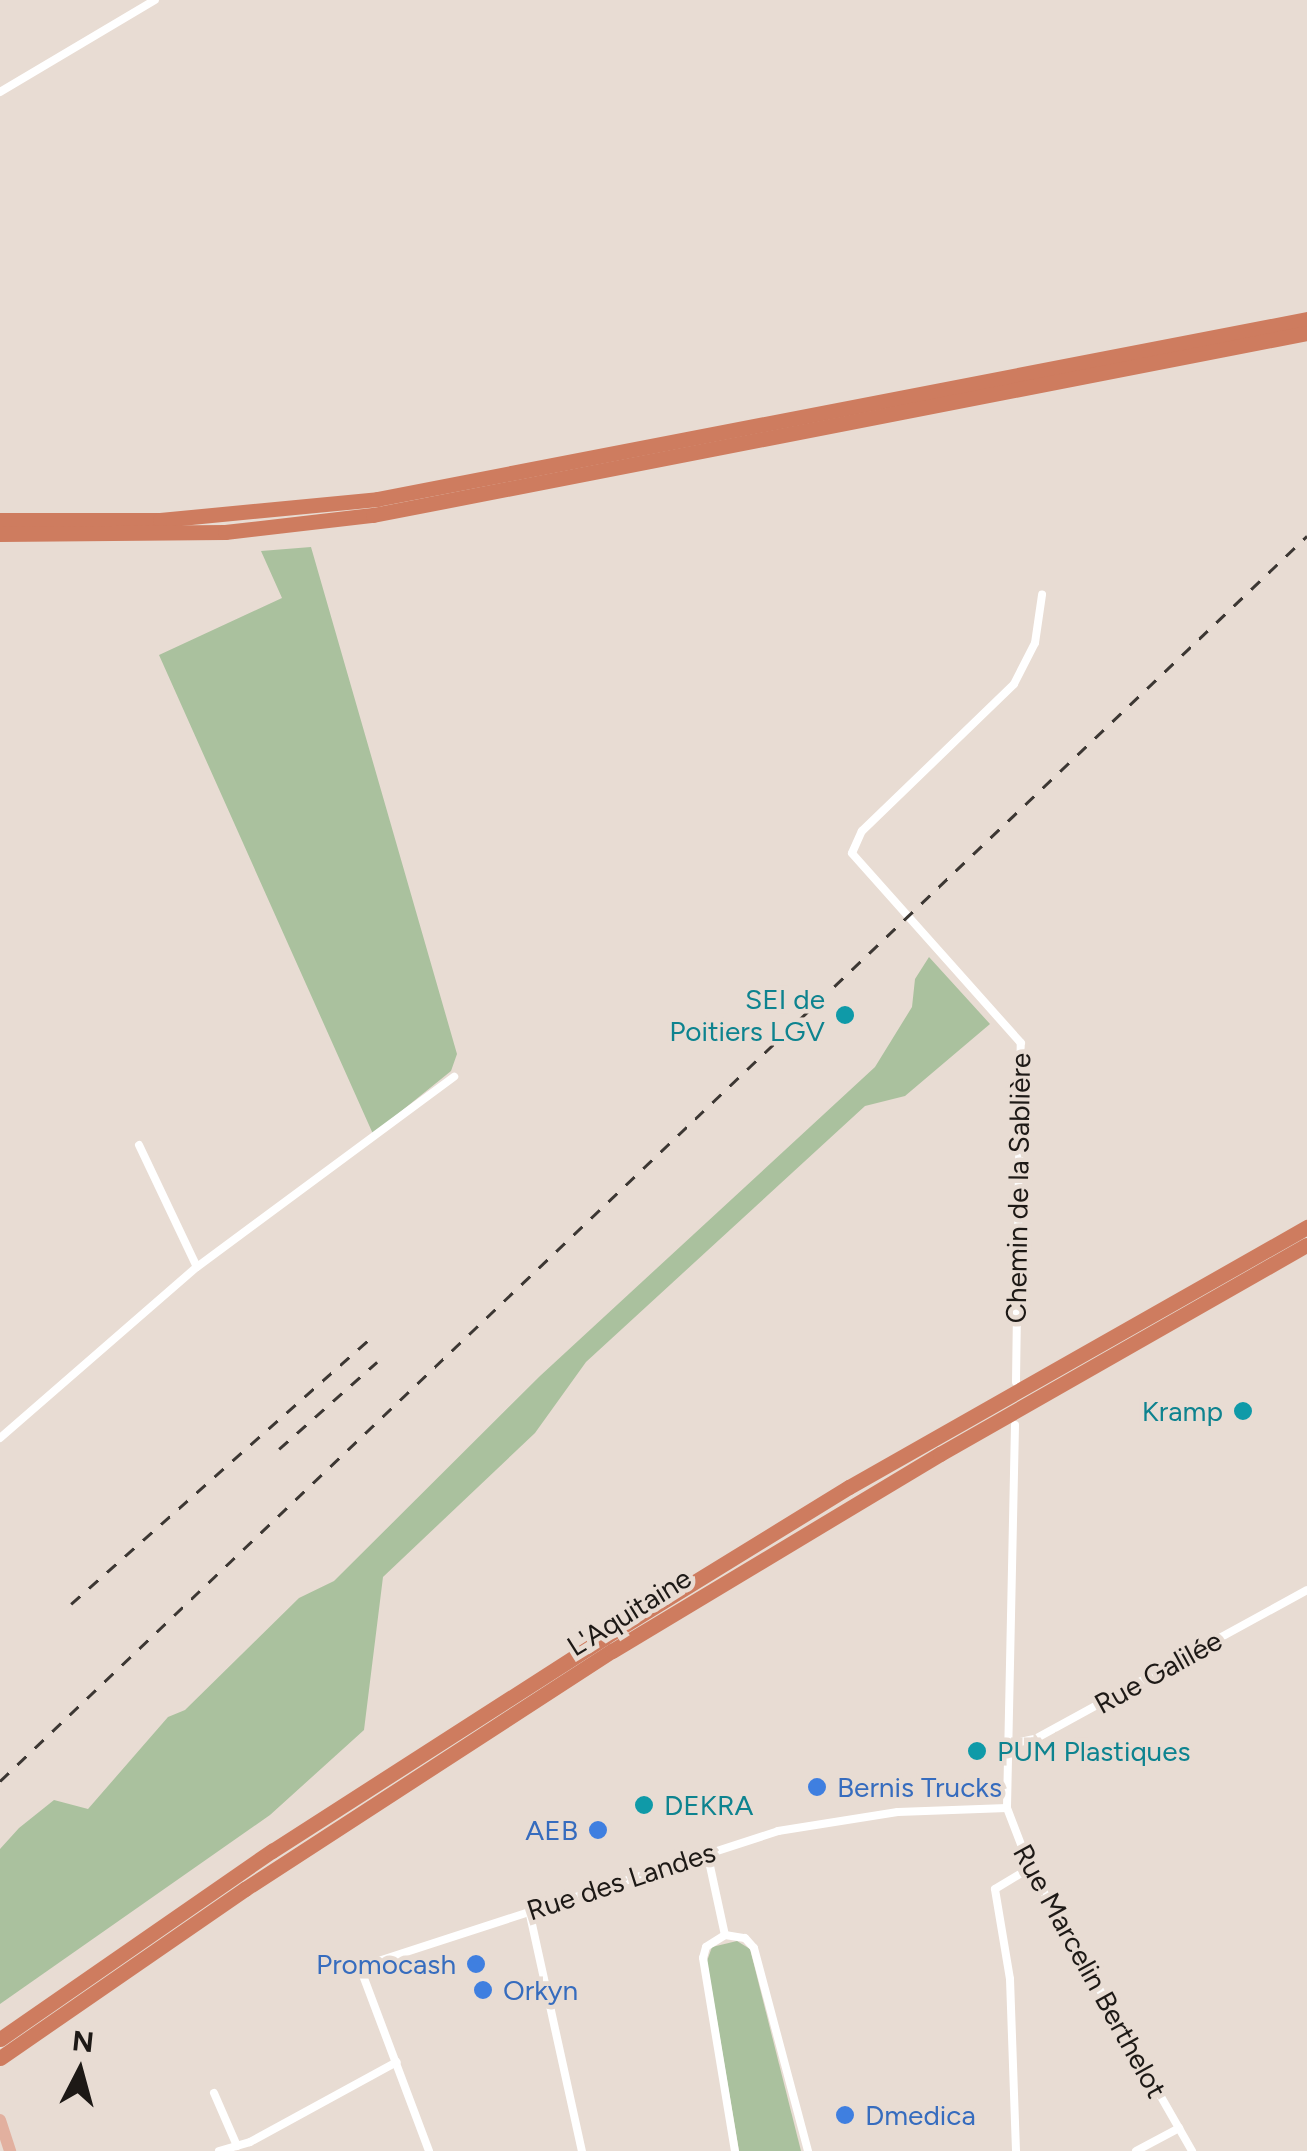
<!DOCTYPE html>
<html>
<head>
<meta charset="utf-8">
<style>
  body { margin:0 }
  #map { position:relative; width:1307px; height:2151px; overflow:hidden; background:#e8dcd3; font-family:Figtree,sans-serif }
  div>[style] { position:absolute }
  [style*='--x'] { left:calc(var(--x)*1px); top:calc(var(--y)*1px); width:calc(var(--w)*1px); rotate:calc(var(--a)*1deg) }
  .green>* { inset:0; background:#aac19e }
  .street>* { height:8px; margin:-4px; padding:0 4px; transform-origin:4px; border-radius:4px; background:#fff }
  .primary>* { height:12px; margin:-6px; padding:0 6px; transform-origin:6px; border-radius:6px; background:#e2b09f }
  .highway>* { height:15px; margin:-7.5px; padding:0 7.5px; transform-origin:7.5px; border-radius:7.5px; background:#ce7c5f }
  .rail>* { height:2.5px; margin-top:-1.25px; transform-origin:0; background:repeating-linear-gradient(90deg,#3c3733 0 12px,transparent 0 24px) }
  .dots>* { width:28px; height:28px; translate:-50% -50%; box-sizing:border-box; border:5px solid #e8dcd3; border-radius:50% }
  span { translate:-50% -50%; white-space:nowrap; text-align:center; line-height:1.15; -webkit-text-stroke:9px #e8dcd3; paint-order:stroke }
  .culture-label { font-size:28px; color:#0d838f }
  .right { translate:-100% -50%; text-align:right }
  .left { translate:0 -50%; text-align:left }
  .street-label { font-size:28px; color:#1d1916 }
  .shop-label { font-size:28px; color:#366cbe }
  .north { position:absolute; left:30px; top:2021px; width:100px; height:100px; -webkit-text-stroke:8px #e8dcd3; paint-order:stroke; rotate:6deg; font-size:28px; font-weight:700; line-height:40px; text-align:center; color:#1d1916 }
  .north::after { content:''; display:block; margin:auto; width:35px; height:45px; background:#1d1916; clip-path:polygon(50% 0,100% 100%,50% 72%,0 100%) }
</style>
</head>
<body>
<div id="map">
  <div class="green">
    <i style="clip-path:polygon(311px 547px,457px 1054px,451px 1071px,373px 1134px,159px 655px,282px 598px,261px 551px)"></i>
    <i style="clip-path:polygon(929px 957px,990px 1024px,905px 1096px,865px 1106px,586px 1362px,535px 1433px,383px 1577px,364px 1730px,270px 1815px,0 2004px,0 1849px,19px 1828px,54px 1800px,88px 1809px,168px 1717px,185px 1710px,299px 1598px,334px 1581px,540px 1376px,875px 1067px,912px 1007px,915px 979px)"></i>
    <i style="clip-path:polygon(737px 1941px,750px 1949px,801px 2151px,739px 2151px,707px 1961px,712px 1947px)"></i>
  </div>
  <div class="street">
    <i style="--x:0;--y:92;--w:180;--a:-30.7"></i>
    <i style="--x:139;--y:1145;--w:135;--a:64.6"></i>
    <i style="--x:1016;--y:1382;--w:339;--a:-89.2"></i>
    <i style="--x:1021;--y:1043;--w:254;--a:-131.7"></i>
    <i style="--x:852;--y:853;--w:24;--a:-66"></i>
    <i style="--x:862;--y:831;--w:211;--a:-44"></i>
    <i style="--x:1014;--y:684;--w:46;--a:-62.9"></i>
    <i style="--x:1035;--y:643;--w:49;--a:-81.7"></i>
    <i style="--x:1015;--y:1425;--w:383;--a:91.2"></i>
    <i style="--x:1007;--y:1808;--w:64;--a:69"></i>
    <i style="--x:1030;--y:1868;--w:326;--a:60.2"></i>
    <i style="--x:0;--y:1438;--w:261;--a:-41"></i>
    <i style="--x:197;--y:1267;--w:320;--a:-36.5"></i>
    <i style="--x:1006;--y:1745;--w:30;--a:-12"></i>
    <i style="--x:1035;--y:1739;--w:310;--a:-28.7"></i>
    <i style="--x:707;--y:1852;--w:85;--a:77.8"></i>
    <i style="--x:725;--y:1935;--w:20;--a:9"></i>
    <i style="--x:745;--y:1938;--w:13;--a:48"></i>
    <i style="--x:754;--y:1948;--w:210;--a:75.1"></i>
    <i style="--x:530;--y:1915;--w:242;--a:77.6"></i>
    <i style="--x:725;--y:1935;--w:22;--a:148"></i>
    <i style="--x:706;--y:1947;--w:11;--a:105"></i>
    <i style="--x:703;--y:1958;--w:196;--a:80.6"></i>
    <i style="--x:214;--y:2093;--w:58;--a:66.5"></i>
    <i style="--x:219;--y:2151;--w:32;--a:-16"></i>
    <i style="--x:250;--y:2142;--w:167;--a:-28.6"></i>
    <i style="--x:429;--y:2151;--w:197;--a:-110.6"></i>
    <i style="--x:360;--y:1967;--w:440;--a:-18"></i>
    <i style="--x:778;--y:1831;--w:121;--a:-9"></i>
    <i style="--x:898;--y:1812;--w:109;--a:-2.1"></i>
    <i style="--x:1016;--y:2151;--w:172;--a:-92"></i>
    <i style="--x:1010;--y:1979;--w:91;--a:-99.5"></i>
    <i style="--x:995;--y:1889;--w:41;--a:-31"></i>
    <i style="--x:1136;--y:2151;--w:49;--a:-28.1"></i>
  </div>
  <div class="primary">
    <i style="--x:0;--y:2120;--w:33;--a:72"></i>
  </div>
  <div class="highway">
    <i style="--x:0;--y:520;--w:160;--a:0"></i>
    <i style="--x:160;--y:520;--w:218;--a:-5.5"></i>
    <i style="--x:377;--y:499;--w:947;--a:-10.95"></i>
    <i style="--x:0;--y:534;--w:225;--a:-0.5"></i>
    <i style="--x:225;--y:532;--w:149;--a:-6.6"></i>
    <i style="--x:373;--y:515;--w:952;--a:-11.03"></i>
    <i style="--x:0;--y:2039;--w:331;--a:-34.7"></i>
    <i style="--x:272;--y:1851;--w:396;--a:-32.7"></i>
    <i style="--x:605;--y:1637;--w:286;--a:-31.6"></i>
    <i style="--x:849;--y:1487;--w:527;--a:-29.58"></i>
    <i style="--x:0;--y:2058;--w:298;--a:-34.6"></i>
    <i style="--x:245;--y:1889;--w:437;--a:-33"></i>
    <i style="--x:612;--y:1651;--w:383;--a:-31"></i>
    <i style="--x:940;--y:1454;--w:422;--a:-29.7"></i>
  </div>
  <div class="rail">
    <i style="--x:279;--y:1449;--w:131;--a:-41.6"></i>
    <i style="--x:71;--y:1604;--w:402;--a:-41.6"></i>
    <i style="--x:0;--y:1781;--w:1805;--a:-43.61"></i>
  </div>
  <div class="dots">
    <i style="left:845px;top:1015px;background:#0f9aa8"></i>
    <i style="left:1243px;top:1411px;background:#0f9aa8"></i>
    <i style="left:977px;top:1751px;background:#0f9aa8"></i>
    <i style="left:817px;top:1787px;background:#3f7fe0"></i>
    <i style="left:644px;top:1805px;background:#0f9aa8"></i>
    <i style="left:598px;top:1830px;background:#3f7fe0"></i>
    <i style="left:476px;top:1964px;background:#3f7fe0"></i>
    <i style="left:483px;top:1990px;background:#3f7fe0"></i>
    <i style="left:845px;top:2115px;background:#3f7fe0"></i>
  </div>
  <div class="culture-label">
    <span class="right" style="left:825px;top:1015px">SEI de<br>Poitiers LGV</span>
    <span class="right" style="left:1223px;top:1411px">Kramp</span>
    <span class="left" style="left:997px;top:1751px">PUM Plastiques</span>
    <span class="left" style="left:664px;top:1805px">DEKRA</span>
  </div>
  <div class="street-label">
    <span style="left:1018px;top:1188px;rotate:-89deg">Chemin de la Sablière</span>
    <span style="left:629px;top:1612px;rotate:-32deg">L'Aquitaine</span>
    <span style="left:1158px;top:1672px;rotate:-29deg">Rue Galilée</span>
    <span style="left:621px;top:1881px;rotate:-18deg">Rue des Landes</span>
    <span style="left:1090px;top:1971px;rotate:61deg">Rue Marcelin Berthelot</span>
  </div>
  <div class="shop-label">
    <span class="left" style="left:837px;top:1787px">Bernis Trucks</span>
    <span class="right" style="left:578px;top:1830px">AEB</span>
    <span class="right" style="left:456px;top:1964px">Promocash</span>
    <span class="left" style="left:503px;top:1990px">Orkyn</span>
    <span class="left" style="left:865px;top:2115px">Dmedica</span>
  </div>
  <div class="north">N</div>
</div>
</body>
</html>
